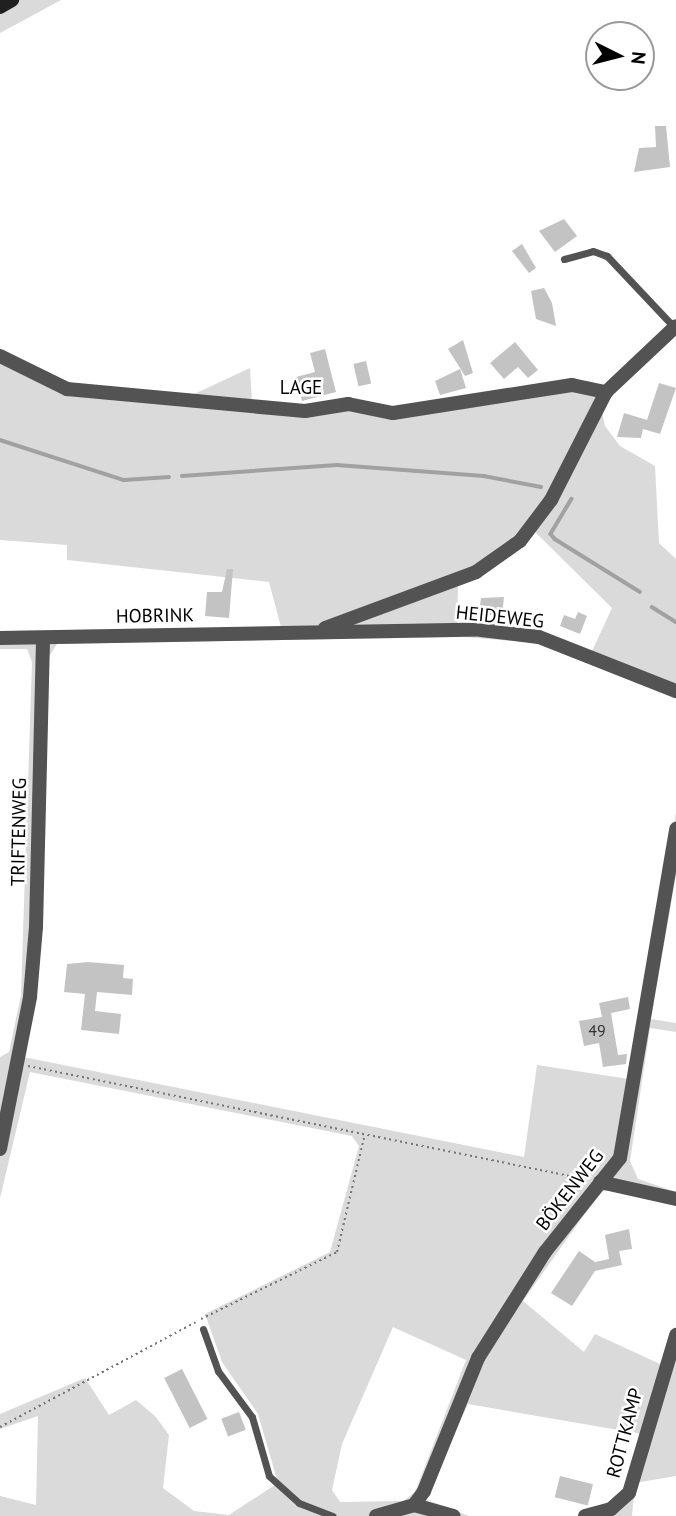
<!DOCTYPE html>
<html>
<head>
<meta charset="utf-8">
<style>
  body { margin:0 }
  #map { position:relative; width:676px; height:1516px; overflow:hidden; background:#fff; font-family:"PT Sans",sans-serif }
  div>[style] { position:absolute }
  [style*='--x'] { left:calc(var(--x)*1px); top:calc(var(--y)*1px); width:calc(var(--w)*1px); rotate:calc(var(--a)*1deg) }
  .green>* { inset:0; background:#dadada }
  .stream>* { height:3.5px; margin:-1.75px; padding:0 1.75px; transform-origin:1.75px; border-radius:1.75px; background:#a1a1a1 }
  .building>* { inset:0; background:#c3c3c3; transform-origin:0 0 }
  .path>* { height:2px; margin-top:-1px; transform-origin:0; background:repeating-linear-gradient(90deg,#757575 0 2px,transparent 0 5.5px) }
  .lane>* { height:7px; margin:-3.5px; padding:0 3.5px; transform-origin:3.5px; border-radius:3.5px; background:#535353 }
  .street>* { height:14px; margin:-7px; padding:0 7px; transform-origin:7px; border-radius:7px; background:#535353 }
  .secondary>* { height:14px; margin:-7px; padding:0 7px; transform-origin:7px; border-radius:7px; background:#202020 }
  span { translate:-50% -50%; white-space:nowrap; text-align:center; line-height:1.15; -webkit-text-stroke:5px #fff; paint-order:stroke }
  .number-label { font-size:16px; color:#313131 }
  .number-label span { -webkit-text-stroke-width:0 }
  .street-label { font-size:19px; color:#000 }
  .north { position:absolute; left:585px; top:21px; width:70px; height:70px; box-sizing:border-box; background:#fff; border:2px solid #999; border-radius:50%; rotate:96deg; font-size:19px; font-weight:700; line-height:28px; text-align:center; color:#000 }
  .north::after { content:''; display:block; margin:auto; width:24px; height:32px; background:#000; clip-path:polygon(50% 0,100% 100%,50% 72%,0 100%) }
</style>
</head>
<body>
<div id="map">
  <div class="green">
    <i style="clip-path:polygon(0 0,61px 0,0 33px)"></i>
    <i style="clip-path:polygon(evenodd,0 349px,69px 383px,190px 396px,250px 368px,252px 402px,376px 409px,571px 379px,599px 399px,605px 426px,620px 446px,655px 466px,659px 543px,676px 559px,676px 699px,537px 643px,464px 637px,57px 644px,49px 657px,23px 1057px,524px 1157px,537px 1065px,629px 1079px,676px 812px,676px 875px,651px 1019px,676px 1023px,676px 1032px,650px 1028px,630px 1161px,638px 1179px,676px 1192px,601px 1191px,523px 1301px,584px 1352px,595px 1334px,660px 1364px,676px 1327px,676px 1476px,635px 1483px,632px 1516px,614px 1516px,642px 1434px,468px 1404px,425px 1499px,469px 1516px,0 1516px,0 1496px,36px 1505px,38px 1416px,0 1429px,0 1414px,85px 1378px,109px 1415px,136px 1400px,155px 1416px,169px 1435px,163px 1488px,194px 1511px,229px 1515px,278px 1483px,258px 1414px,222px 1362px,205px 1314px,330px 1252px,359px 1146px,352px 1136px,30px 1072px,0 1198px,0 1057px,9px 1052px,21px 995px,32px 662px,27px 649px,0 649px,0 631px,281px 627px,269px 582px,67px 560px,67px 545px,0 540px,0 349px,534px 531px,612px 608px,592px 651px,457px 625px,458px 584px,534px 531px,0 349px,393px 1327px,466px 1360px,415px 1492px,403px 1501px,340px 1502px,332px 1490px,342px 1444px,393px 1327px)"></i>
  </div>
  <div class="stream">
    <i style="--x:0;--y:440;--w:130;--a:17.9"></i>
    <i style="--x:124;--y:480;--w:45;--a:-3.8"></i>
    <i style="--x:182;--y:476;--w:155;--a:-4.1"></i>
    <i style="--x:337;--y:465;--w:147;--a:4.3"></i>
    <i style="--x:484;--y:476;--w:58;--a:10.9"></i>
    <i style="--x:572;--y:499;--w:41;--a:121"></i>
    <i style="--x:551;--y:534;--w:6;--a:51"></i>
    <i style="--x:555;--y:539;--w:100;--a:31.9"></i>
    <i style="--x:652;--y:607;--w:28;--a:32"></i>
  </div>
  <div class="building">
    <i style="clip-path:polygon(655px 126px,666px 126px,670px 167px,634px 172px,639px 148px,656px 147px)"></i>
    <i style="clip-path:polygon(564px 219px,577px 236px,555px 252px,539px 231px)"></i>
    <i style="clip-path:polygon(522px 244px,536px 268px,529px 273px,512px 251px)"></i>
    <i style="clip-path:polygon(544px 288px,552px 303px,556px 326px,536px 319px,531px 291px)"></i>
    <i style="clip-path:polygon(463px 340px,473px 373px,465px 376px,448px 349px)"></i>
    <i style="clip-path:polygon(515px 342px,538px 370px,528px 378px,518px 367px,504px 379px,490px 363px)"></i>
    <i style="clip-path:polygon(325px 349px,336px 392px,302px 401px,296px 377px,315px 372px,310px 353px)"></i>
    <i style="left:366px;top:361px;width:23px;height:13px;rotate:77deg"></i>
    <i style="clip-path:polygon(460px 369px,466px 388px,440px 395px,435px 381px)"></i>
    <i style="clip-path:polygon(659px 383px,676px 388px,660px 434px,643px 429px,641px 438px,617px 437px,624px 413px,647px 420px)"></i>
    <i style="clip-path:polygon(227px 569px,233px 569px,229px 618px,205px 616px,207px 592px,222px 592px)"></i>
    <i style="clip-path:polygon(504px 597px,502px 616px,479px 614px,481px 598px)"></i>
    <i style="clip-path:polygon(578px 612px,587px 616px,580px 634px,560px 626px,564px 615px,575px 619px)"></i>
    <i style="clip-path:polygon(88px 962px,124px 965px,123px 978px,133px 979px,132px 995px,97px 992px,95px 1011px,121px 1014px,119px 1034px,81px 1030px,85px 994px,64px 992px,67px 964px)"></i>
    <i style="clip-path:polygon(628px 997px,630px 1009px,611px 1013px,618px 1055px,627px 1054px,626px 1064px,603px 1067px,599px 1043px,584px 1046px,579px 1021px,602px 1017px,599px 1003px)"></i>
    <i style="clip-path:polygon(629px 1229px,632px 1249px,619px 1251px,622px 1265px,595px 1271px,572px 1306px,551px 1293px,579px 1251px,595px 1262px,609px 1259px,605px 1235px)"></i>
    <i style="left:182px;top:1369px;width:56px;height:20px;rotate:63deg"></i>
    <i style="left:239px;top:1412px;width:19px;height:19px;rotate:69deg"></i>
    <i style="left:560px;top:1476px;width:34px;height:22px;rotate:14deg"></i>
  </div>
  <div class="path">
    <i style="--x:28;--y:1066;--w:568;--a:11.47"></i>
    <i style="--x:201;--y:1319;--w:152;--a:-26.2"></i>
    <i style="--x:337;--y:1252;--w:121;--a:-76.7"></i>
    <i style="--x:0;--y:1427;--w:222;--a:-28.2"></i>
  </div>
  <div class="lane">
    <i style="--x:564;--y:259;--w:30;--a:-15"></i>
    <i style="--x:593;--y:251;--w:15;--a:20"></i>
    <i style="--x:607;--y:256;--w:98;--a:46.7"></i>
    <i style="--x:203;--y:1329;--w:45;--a:70.3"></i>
    <i style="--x:218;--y:1371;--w:57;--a:53.5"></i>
    <i style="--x:252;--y:1417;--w:61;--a:73.9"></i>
    <i style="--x:269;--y:1476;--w:40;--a:42"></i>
    <i style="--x:299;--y:1503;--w:36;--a:21"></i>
  </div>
  <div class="street">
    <i style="--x:0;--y:356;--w:75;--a:26.2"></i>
    <i style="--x:67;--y:389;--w:239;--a:5.3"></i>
    <i style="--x:305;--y:411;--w:44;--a:-9.2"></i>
    <i style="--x:348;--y:404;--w:46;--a:11.3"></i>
    <i style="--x:393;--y:413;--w:181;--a:-8.9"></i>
    <i style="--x:572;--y:385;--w:35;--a:12"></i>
    <i style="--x:325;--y:628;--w:161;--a:-20.3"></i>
    <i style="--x:476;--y:572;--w:54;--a:-35.2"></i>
    <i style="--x:520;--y:541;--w:51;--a:-52.9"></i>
    <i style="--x:551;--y:500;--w:121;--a:-63"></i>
    <i style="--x:606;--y:392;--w:96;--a:-43.3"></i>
    <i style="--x:0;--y:638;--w:481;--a:-1"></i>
    <i style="--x:481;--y:630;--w:58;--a:6.9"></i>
    <i style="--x:539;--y:637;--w:147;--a:21.5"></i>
    <i style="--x:0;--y:1149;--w:155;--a:-78.8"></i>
    <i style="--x:30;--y:997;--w:70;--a:-85.1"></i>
    <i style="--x:36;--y:927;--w:289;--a:-88.6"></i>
    <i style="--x:600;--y:1182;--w:78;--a:12.6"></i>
    <i style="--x:414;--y:1505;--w:41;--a:15.4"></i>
    <i style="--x:376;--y:1516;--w:40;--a:-16"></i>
    <i style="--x:414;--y:1505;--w:17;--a:-54"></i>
    <i style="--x:424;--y:1491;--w:144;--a:-67.9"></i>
    <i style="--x:478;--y:1358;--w:125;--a:-57.7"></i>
    <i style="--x:545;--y:1252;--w:120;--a:-51.4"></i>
    <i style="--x:620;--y:1158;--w:334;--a:-80.3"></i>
    <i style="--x:585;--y:1516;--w:27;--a:-15"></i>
    <i style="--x:611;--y:1509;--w:24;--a:-42"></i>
    <i style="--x:629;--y:1493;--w:165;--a:-73.4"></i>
  </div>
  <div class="secondary">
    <i style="--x:0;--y:7;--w:14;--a:-30"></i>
  </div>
  <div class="number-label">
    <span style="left:597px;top:1030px">49</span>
  </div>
  <div class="street-label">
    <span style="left:301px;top:388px">LAGE</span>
    <span style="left:155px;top:616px;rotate:-1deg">HOBRINK</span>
    <span style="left:500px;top:617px;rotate:6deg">HEIDEWEG</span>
    <span style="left:19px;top:832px;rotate:-89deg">TRIFTENWEG</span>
    <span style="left:570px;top:1190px;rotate:-52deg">BÖKENWEG</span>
    <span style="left:625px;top:1433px;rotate:-75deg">ROTTKAMP</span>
  </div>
  <div class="north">N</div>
</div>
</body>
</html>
